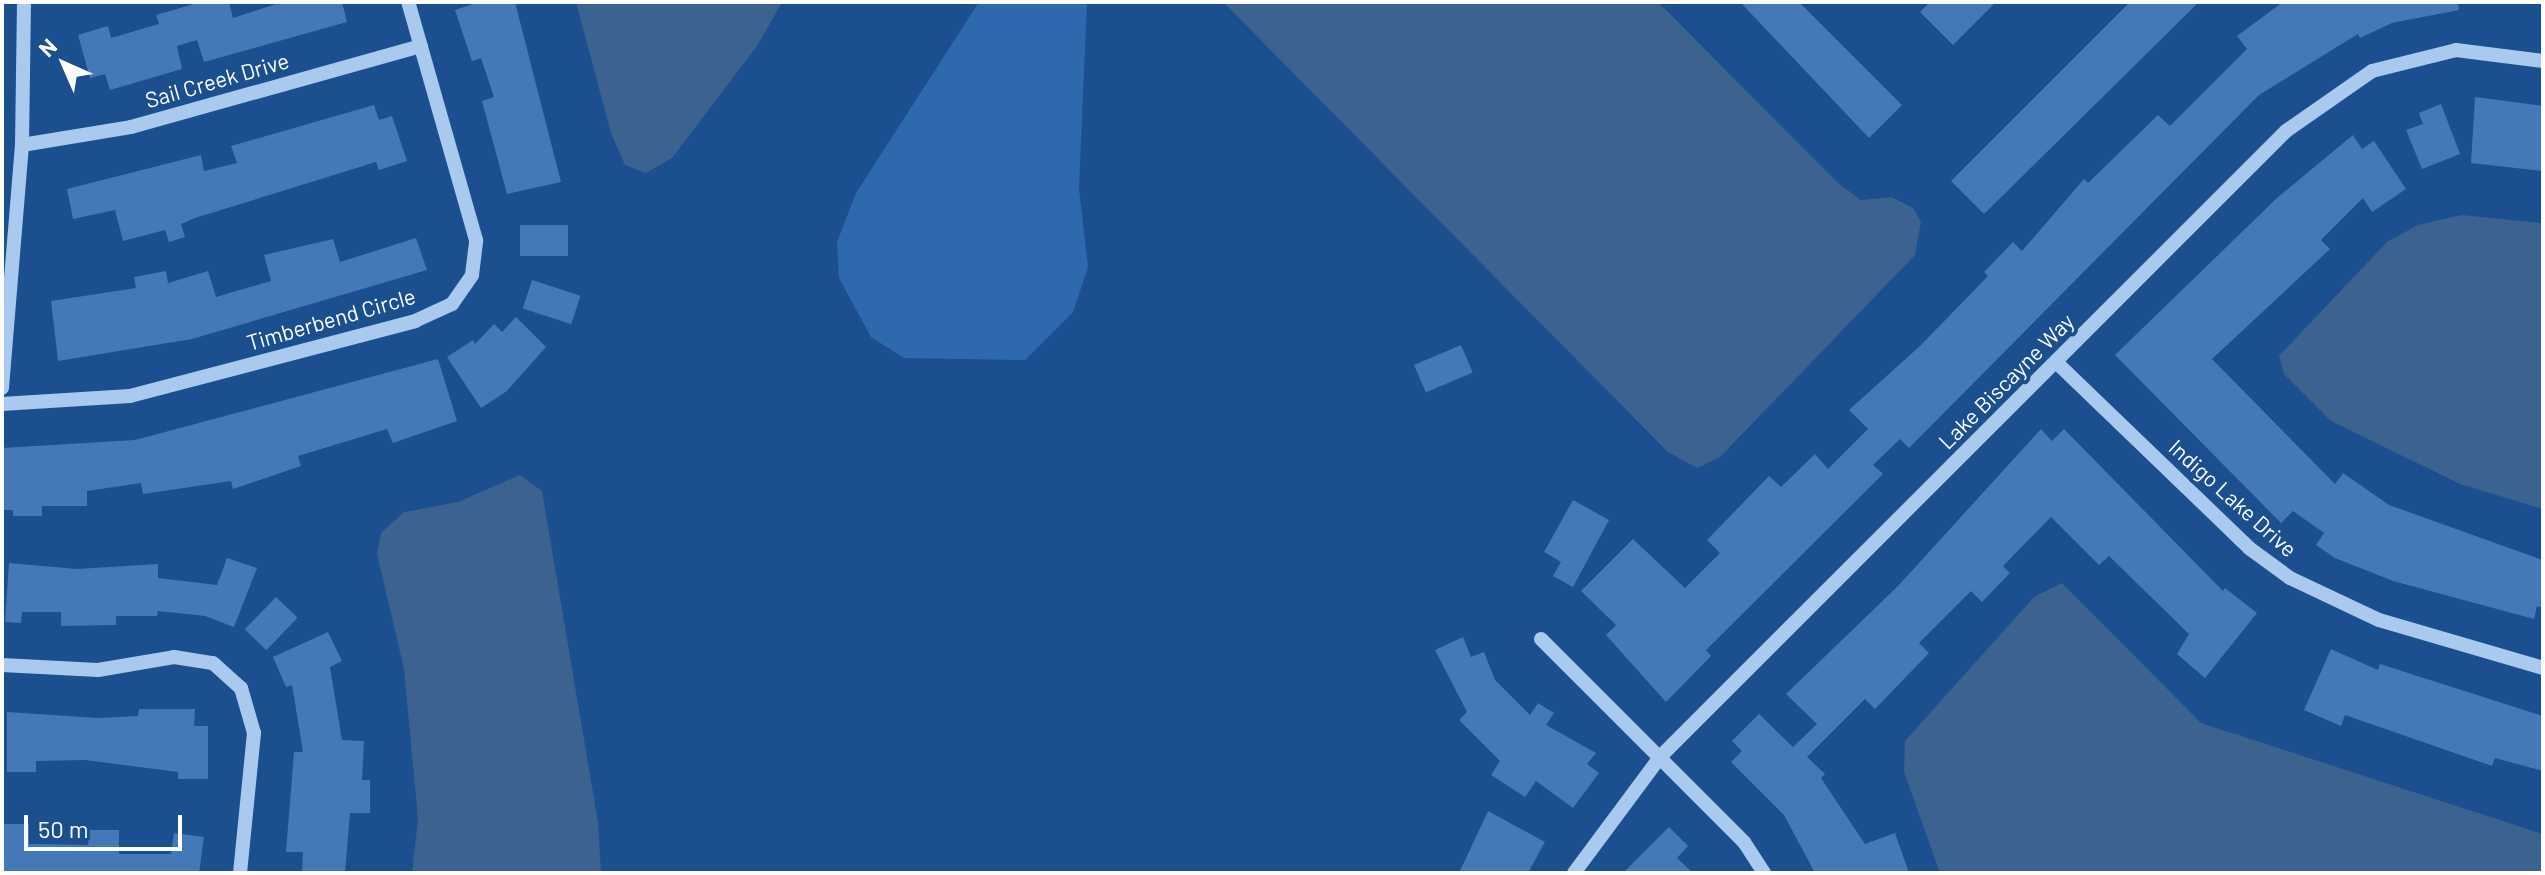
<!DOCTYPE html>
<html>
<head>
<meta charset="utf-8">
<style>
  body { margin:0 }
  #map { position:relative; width:2545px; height:875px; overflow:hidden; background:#1b4f8f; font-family:Barlow,sans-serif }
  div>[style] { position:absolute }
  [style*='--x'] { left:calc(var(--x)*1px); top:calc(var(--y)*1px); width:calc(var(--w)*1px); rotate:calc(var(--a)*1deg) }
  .green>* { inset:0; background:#2e69ad }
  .water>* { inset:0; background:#3c6290 }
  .building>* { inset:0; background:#4478b7; transform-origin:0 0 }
  .minor>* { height:14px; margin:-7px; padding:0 7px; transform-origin:7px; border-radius:7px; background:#a9c9ee }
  span { translate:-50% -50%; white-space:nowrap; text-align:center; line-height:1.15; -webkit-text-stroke:8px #1b4f8f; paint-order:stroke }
  .street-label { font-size:22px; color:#fff }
  .frame { position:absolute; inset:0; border:4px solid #fff; pointer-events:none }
  .north { position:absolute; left:24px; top:24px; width:80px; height:80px; -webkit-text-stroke:6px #1b4f8f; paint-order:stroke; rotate:315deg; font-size:22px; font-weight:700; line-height:32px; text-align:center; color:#fff }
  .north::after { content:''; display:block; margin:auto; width:28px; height:36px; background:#fff; clip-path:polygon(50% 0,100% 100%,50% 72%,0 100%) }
  .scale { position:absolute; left:24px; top:815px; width:158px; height:36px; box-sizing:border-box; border:4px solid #fff; border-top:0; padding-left:10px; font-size:24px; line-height:28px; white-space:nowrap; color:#fff; -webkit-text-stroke:6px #1b4f8f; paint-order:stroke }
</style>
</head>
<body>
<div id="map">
  <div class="green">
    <i style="clip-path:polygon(979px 2px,1087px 2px,1079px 188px,1088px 267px,1073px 312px,1025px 360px,904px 358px,871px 337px,839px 278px,837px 242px,856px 193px)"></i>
  </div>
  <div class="water">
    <i style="clip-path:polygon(576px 2px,782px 2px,757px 46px,672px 158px,646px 173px,625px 165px,611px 133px)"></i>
    <i style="clip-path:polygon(1223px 2px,1658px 2px,1838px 183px,1861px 200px,1891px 197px,1913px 208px,1921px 222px,1915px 255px,1720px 457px,1697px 468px,1668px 452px)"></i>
    <i style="clip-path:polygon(2461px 215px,2543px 223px,2543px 509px,2460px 484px,2331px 421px,2284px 374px,2279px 356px,2387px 242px,2418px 225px)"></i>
    <i style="clip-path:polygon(520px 475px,542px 491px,598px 822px,601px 873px,412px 873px,418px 819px,404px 669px,377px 554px,381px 533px,404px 512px,458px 502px)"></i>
    <i style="clip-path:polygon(2062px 583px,2201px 723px,2543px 834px,2543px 873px,1940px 873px,1904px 772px,1905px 741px,2034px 597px)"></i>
  </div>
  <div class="building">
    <i style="clip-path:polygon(201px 2px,229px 2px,233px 18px,282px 2px,342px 2px,347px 22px,204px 62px,197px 40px,177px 46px,182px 69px,110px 90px,105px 74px,90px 78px,78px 35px,108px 26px,111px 38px,159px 24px,156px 15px)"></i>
    <i style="clip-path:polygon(480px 2px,515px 2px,561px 182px,507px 194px,482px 101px,494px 97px,481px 58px,472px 61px,455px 10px)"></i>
    <i style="clip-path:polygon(1740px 2px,1799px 2px,1902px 105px,1869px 138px)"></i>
    <i style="clip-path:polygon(1930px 2px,1996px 2px,1953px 45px,1920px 12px)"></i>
    <i style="clip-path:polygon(2130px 2px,2199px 2px,1984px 214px,1951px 181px)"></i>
    <i style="clip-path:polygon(2283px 2px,2458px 2px,2459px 10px,2392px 23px,2360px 38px,2358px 34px,2259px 95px,1909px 448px,1900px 439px,1873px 465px,1883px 474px,1706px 650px,1711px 656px,1666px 702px,1606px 635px,1616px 625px,1581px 591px,1633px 539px,1685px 588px,1720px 553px,1707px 540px,1769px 476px,1781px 487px,1815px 454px,1828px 469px,1868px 429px,1849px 410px,1920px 346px,1988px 276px,1984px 272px,2013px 242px,2022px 251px,2084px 179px,2088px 183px,2158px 115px,2170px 126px,2247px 49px,2237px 36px)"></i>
    <i style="clip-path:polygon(2475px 97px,2543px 106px,2543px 171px,2471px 163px)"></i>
    <i style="clip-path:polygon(2441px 104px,2460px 154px,2422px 169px,2406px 130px,2423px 124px,2419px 113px)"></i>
    <i style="clip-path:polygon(374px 105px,379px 120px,392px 116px,407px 161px,379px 170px,376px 162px,195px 218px,181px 224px,185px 237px,169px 242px,165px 230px,123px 241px,115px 210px,73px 219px,67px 189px,201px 155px,204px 171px,237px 163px,231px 146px)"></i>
    <i style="clip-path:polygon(2353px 135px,2362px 149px,2374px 141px,2406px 189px,2372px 212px,2363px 198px,2321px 240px,2330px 249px,2212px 359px,2335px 484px,2343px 473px,2389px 505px,2543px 560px,2543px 608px,2537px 606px,2534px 619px,2393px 581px,2335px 558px,2316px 545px,2324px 533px,2293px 511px,2281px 523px,2115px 355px,2278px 197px)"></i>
    <i style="left:568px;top:225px;width:31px;height:48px;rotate:90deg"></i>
    <i style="clip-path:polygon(416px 238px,427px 270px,192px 339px,58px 361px,51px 301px,136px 288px,134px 277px,166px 271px,168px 283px,208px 271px,216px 297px,271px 281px,264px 255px,333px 239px,340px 262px)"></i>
    <i style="left:532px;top:280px;width:51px;height:30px;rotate:18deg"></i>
    <i style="clip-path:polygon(516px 317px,546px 347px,507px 391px,481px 408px,447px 357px,473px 340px,475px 344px,494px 324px,502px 332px)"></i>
    <i style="left:1461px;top:345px;width:30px;height:51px;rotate:67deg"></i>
    <i style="clip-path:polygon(438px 359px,457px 421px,393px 443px,387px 429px,298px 456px,301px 466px,233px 489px,231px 481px,143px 494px,141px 483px,87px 491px,87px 506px,42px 506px,42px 516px,13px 516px,13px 510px,2px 510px,2px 448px,135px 440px)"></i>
    <i style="clip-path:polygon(2041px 429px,2052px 441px,2064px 429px,2223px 591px,2225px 588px,2257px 613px,2205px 678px,2177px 654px,2189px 634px,2109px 556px,2099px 565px,2051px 517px,2003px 566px,2010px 573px,1982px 602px,1971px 591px,1919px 643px,1929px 653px,1875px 709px,1865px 699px,1807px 757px,1825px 774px,1821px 778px,1865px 844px,1895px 833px,1909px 873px,1815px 873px,1784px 815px,1731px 762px,1742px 751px,1732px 741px,1759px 714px,1793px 747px,1817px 724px,1786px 694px,1898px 586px)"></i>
    <i style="clip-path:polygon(1573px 500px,1609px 520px,1573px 587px,1553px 576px,1561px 562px,1544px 552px)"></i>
    <i style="clip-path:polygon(227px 558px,257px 568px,234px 627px,205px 616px,158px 611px,157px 616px,116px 616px,116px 625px,61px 626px,61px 612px,22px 612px,21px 623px,5px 622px,9px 563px,77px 569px,158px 564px,158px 578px,217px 585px)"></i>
    <i style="left:276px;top:597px;width:30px;height:45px;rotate:44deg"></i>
    <i style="clip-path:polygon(328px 632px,342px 661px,330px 667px,342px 740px,364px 741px,362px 780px,370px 780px,370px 813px,350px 813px,345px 873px,302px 873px,303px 852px,286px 852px,294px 752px,303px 752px,292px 685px,286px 687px,273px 657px)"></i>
    <i style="clip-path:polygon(1463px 637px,1471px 657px,1484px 652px,1495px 680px,1530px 715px,1538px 703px,1554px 713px,1546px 725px,1596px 753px,1587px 764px,1599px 773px,1573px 808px,1536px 781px,1525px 797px,1491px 775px,1500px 761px,1459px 720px,1467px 712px,1435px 650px)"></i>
    <i style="clip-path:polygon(2331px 649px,2378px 670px,2380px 664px,2543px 716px,2543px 771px,2495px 758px,2492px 766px,2345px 715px,2341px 726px,2304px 710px)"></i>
    <i style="clip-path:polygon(139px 709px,195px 709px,194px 726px,208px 726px,208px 779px,178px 779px,178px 772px,85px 760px,36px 761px,36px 772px,7px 772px,7px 712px,97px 718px,138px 716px)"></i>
    <i style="clip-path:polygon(1488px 811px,1545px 842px,1528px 873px,1459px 873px)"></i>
    <i style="clip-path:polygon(2px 824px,29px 824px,29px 844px,88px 845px,89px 830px,119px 830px,119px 854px,171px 854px,174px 833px,204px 837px,199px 873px,2px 873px)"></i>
    <i style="clip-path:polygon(1669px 827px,1688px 846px,1677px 858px,1693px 873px,1623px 873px)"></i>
  </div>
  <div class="minor">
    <i style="--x:22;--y:145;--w:110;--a:-9.4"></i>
    <i style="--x:131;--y:127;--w:301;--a:-15.6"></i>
    <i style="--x:2056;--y:362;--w:268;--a:43.9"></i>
    <i style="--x:2249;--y:548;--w:51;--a:36.2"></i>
    <i style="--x:2290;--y:578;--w:98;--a:25.3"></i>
    <i style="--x:2379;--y:620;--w:171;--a:16.3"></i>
    <i style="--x:2;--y:388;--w:244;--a:-85.3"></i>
    <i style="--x:22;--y:145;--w:143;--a:-89.2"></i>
    <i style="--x:2;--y:404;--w:128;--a:-3.6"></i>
    <i style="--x:130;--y:396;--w:295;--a:-14.7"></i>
    <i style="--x:415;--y:321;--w:41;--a:-24.7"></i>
    <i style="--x:452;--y:304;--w:35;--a:-55"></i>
    <i style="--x:472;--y:275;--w:35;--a:-83"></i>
    <i style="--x:476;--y:240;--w:248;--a:-105.9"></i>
    <i style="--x:1541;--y:639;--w:287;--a:45"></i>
    <i style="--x:1744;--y:842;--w:37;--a:57"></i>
    <i style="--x:2;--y:665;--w:96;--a:3"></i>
    <i style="--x:98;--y:670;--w:77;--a:-9.7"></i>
    <i style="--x:174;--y:657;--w:39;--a:9"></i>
    <i style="--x:213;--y:663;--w:38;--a:42"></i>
    <i style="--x:241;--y:688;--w:47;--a:73.9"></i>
    <i style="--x:254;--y:733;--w:141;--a:95.7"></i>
    <i style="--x:1574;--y:873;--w:144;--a:-53.4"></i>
    <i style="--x:1660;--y:757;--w:885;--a:-45"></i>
    <i style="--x:2286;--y:131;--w:105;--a:-34.9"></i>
    <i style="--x:2372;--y:71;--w:87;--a:-14"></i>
    <i style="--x:2456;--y:50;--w:88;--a:7.2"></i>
  </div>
  <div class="street-label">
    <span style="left:217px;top:80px;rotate:-16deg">Sail Creek Drive</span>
    <span style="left:331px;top:319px;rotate:-16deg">Timberbend Circle</span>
    <span style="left:2006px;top:381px;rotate:-45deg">Lake Biscayne Way</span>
    <span style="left:2233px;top:498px;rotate:42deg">Indigo Lake Drive</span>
  </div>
  <div class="frame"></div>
  <div class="north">N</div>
  <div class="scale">50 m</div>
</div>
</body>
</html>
